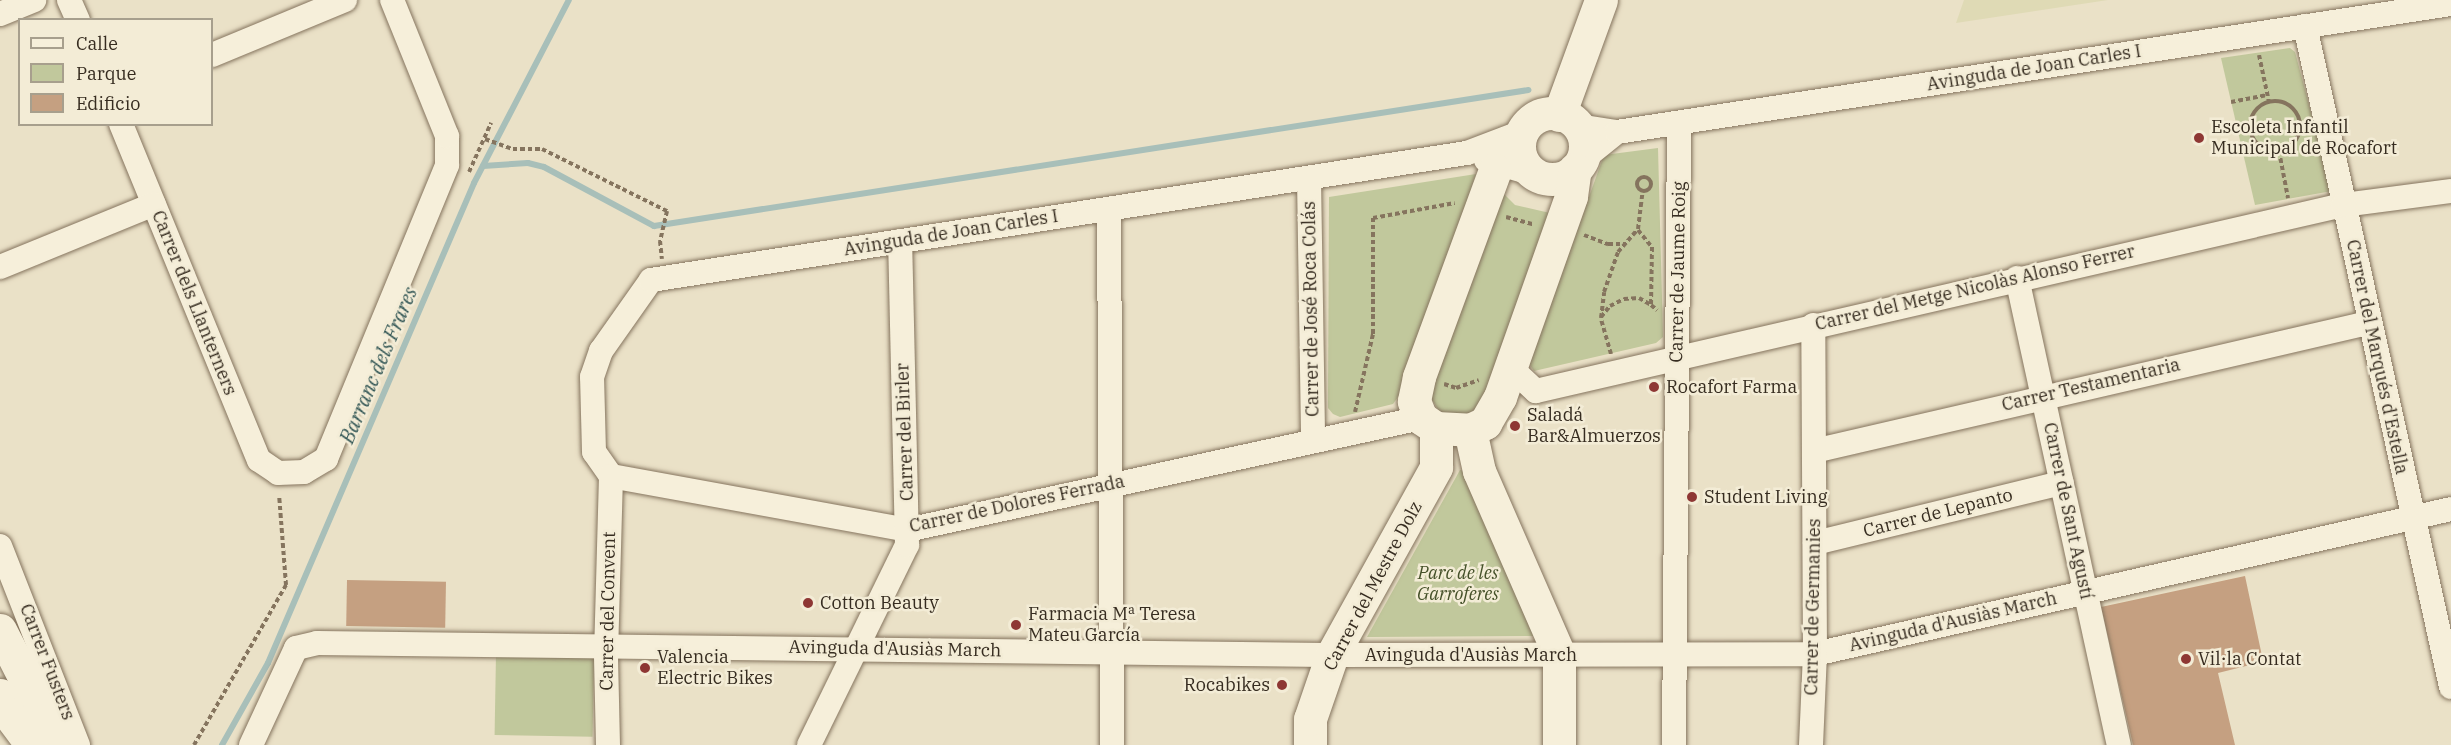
<!DOCTYPE html>
<html>
<head>
<meta charset="utf-8">
<style>
  body { margin:0 }
  #map { position:relative; width:2451px; height:745px; overflow:hidden; background:#eae1c7; font-family:"IBM Plex Serif",serif }
  div>[style] { position:absolute }
  [style*='--x'] { left:calc(var(--x)*1px); top:calc(var(--y)*1px); width:calc(var(--w)*1px); rotate:calc(var(--a)*1deg) }
  .farmland>* { inset:0; background:#dfdab5 }
  .green>* { inset:0; background:#c1c89c; transform-origin:0 0 }
  .stream>* { height:6px; margin:-3px; padding:0 3px; transform-origin:3px; border-radius:3px; background:#a8bfb9 }
  .building>* { inset:0; background:#c5a081; transform-origin:0 0 }
  .path>* { height:4px; margin-top:-2px; transform-origin:0; background:repeating-linear-gradient(90deg,#85745e 0 4.5px,transparent 0 7.5px) }
  .path>.ring { margin:-2px; padding:0; box-sizing:content-box; background:none; border:4px solid #85745e; border-radius:50% }
  .roads { filter:drop-shadow(0 0 2px #85745e) drop-shadow(0 0 2px #85745e) }
  .street>* { height:24px; margin:-12px; padding:0 12px; transform-origin:12px; border-radius:12px; background:#f6efda }
  .secondary>* { height:33px; margin:-16.5px; padding:0 16.5px; transform-origin:16.5px; border-radius:16.5px; background:#f6efda }
  .secondary>.ring { margin:-16.5px; padding:0; box-sizing:content-box; background:none; border:33px solid #f6efda; border-radius:50% }
  .dots>* { width:16px; height:16px; translate:-50% -50%; box-sizing:border-box; border:3px solid #f3ecd6; border-radius:50% }
  span { translate:-50% -50%; white-space:nowrap; text-align:center; line-height:1.15; -webkit-text-stroke:5px #f3ecd6; paint-order:stroke }
  .street-label { font-size:18px; color:#362c20 }
  .poi-label { font-size:18px; color:#362c20 }
  .left { translate:0 -50%; text-align:left }
  .right { translate:-100% -50%; text-align:right }
  .park-label { font-size:18px; color:#455129; font-style:italic }
  .water-label { font-size:20px; color:#315554; font-style:italic }
  .legend { position:absolute; left:18px; top:18px; width:195px; height:108px; box-sizing:border-box; background:#f3ecd6; border:2px solid #a79f8d; margin:0; padding:8px 10px; list-style:none; font-size:18px; color:#362c20 }
  .legend li { display:flex; align-items:center; gap:12px; height:30px }
  .legend b { width:30px; border:2px solid #a79f8d }
</style>
</head>
<body>
<div id="map">
  <div class="farmland">
    <i style="clip-path:polygon(1964px 0,2108px 0,1956px 23px)"></i>
  </div>
  <div class="green">
    <i style="clip-path:polygon(2290px 48px,2295px 52px,2332px 191px,2255px 205px,2221px 58px)"></i>
    <i style="clip-path:polygon(1658px 148px,1663px 337px,1656px 343px,1534px 371px,1529px 364px,1604px 155px)"></i>
    <i style="clip-path:polygon(1476px 174px,1403px 390px,1393px 404px,1340px 417px,1333px 414px,1328px 408px,1329px 197px)"></i>
    <i style="clip-path:polygon(1498px 188px,1515px 205px,1550px 213px,1492px 399px,1464px 420px,1439px 411px,1429px 395px)"></i>
    <i style="clip-path:polygon(1460px 470px,1465px 471px,1538px 636px,1367px 637px)"></i>
    <i style="left:496px;top:654px;width:98px;height:81px;rotate:1deg"></i>
  </div>
  <div class="stream">
    <i style="--x:483;--y:166;--w:45;--a:-3.8"></i>
    <i style="--x:528;--y:163;--w:16;--a:14"></i>
    <i style="--x:544;--y:167;--w:125;--a:28.2"></i>
    <i style="--x:654;--y:226;--w:885;--a:-8.84"></i>
    <i style="--x:222;--y:745;--w:94;--a:-60.7"></i>
    <i style="--x:268;--y:663;--w:522;--a:-66.77"></i>
    <i style="--x:474;--y:183;--w:206;--a:-62.6"></i>
  </div>
  <div class="building">
    <i style="clip-path:polygon(2245px 576px,2262px 656px,2258px 663px,2218px 673px,2235px 745px,2133px 745px,2101px 607px)"></i>
    <i style="left:347px;top:580px;width:99px;height:46px;rotate:1deg"></i>
  </div>
  <div class="path">
    <i style="--x:2259;--y:55;--w:48;--a:78"></i>
    <i class="ring" style="left:2250px;top:101px;width:46px;height:46px"></i>
    <i style="--x:2231;--y:102;--w:37;--a:-11"></i>
    <i style="--x:485;--y:139;--w:30;--a:20"></i>
    <i style="--x:513;--y:149;--w:29;--a:0"></i>
    <i style="--x:542;--y:149;--w:140;--a:26.4"></i>
    <i style="--x:667;--y:211;--w:31;--a:103"></i>
    <i style="--x:660;--y:241;--w:18;--a:84"></i>
    <i style="--x:2279;--y:151;--w:48;--a:79.2"></i>
    <i style="--x:469;--y:172;--w:54;--a:-65.8"></i>
    <i class="ring" style="left:1637px;top:177px;width:10px;height:10px"></i>
    <i style="--x:1506;--y:217;--w:28;--a:15"></i>
    <i style="--x:1638;--y:230;--w:22;--a:51"></i>
    <i style="--x:1652;--y:247;--w:58;--a:91"></i>
    <i style="--x:1651;--y:305;--w:8;--a:40"></i>
    <i style="--x:1584;--y:235;--w:26;--a:21"></i>
    <i style="--x:1608;--y:244;--w:18;--a:0"></i>
    <i style="--x:1601;--y:317;--w:14;--a:-51"></i>
    <i style="--x:1610;--y:306;--w:16;--a:-27"></i>
    <i style="--x:1624;--y:299;--w:15;--a:-4"></i>
    <i style="--x:1639;--y:298;--w:14;--a:30"></i>
    <i style="--x:1611;--y:354;--w:37;--a:-106"></i>
    <i style="--x:1601;--y:318;--w:26;--a:-83"></i>
    <i style="--x:1604;--y:292;--w:42;--a:-70.7"></i>
    <i style="--x:1618;--y:252;--w:30;--a:-49"></i>
    <i style="--x:1638;--y:229;--w:38;--a:-83"></i>
    <i style="--x:1444;--y:384;--w:13;--a:18"></i>
    <i style="--x:1456;--y:388;--w:24;--a:-19"></i>
    <i style="--x:1355;--y:412;--w:80;--a:-77"></i>
    <i style="--x:1373;--y:334;--w:116;--a:-90"></i>
    <i style="--x:1373;--y:218;--w:83;--a:-10.4"></i>
    <i style="--x:194;--y:745;--w:185;--a:-60.1"></i>
    <i style="--x:286;--y:585;--w:90;--a:-94.4"></i>
  </div>
  <div class="roads">
    <div class="street">
      <i style="--x:69;--y:0;--w:22;--a:66"></i>
      <i style="--x:0;--y:14;--w:37;--a:-22"></i>
      <i style="--x:2305;--y:26;--w:677;--a:77.54"></i>
      <i style="--x:212;--y:55;--w:144;--a:-22.5"></i>
      <i style="--x:121;--y:124;--w:363;--a:67.7"></i>
      <i style="--x:259;--y:460;--w:23;--a:34"></i>
      <i style="--x:278;--y:473;--w:26;--a:-2"></i>
      <i style="--x:304;--y:472;--w:26;--a:-31"></i>
      <i style="--x:326;--y:459;--w:318;--a:-67.6"></i>
      <i style="--x:447;--y:165;--w:29;--a:-90"></i>
      <i style="--x:447;--y:136;--w:147;--a:-112"></i>
      <i style="--x:1578;--y:126;--w:39;--a:9"></i>
      <i style="--x:1617;--y:132;--w:45;--a:141.3"></i>
      <i style="--x:1617;--y:132;--w:844;--a:-8.73"></i>
      <i style="--x:1486;--y:160;--w:50;--a:16.3"></i>
      <i style="--x:1309;--y:178;--w:263;--a:89.1"></i>
      <i style="--x:1109;--y:209;--w:536;--a:89.68"></i>
      <i style="--x:0;--y:267;--w:166;--a:-22.2"></i>
      <i style="--x:2017;--y:278;--w:478;--a:77.7"></i>
      <i style="--x:1511;--y:368;--w:34;--a:43"></i>
      <i style="--x:1536;--y:391;--w:828;--a:-12.98"></i>
      <i style="--x:2343;--y:205;--w:109;--a:-7.4"></i>
      <i style="--x:1814;--y:451;--w:569;--a:-13.01"></i>
      <i style="--x:611;--y:476;--w:29;--a:-125"></i>
      <i style="--x:594;--y:452;--w:75;--a:-91.5"></i>
      <i style="--x:592;--y:377;--w:28;--a:-71"></i>
      <i style="--x:601;--y:351;--w:87;--a:-54.8"></i>
      <i style="--x:651;--y:280;--w:826;--a:-8.85"></i>
      <i style="--x:1467;--y:153;--w:59;--a:-20.9"></i>
      <i style="--x:611;--y:476;--w:301;--a:10.3"></i>
      <i style="--x:907;--y:530;--w:526;--a:-12.29"></i>
      <i style="--x:1815;--y:543;--w:254;--a:-13.7"></i>
      <i style="--x:0;--y:546;--w:214;--a:68.6"></i>
      <i style="--x:251;--y:745;--w:107;--a:-65.1"></i>
      <i style="--x:296;--y:648;--w:22;--a:-13"></i>
      <i style="--x:317;--y:643;--w:1015;--a:0.68"></i>
      <i style="--x:1332;--y:655;--w:483;--a:-0.1"></i>
      <i style="--x:1815;--y:654;--w:652;--a:-12.84"></i>
      <i style="--x:608;--y:745;--w:90;--a:-91.3"></i>
      <i style="--x:606;--y:655;--w:179;--a:-88.4"></i>
      <i style="--x:809;--y:745;--w:223;--a:-63.9"></i>
      <i style="--x:907;--y:545;--w:304;--a:-91.3"></i>
      <i style="--x:1674;--y:745;--w:622;--a:-89.54"></i>
      <i style="--x:1811;--y:745;--w:91;--a:-87.5"></i>
      <i style="--x:1815;--y:654;--w:329;--a:-90.3"></i>
    </div>
    <div class="secondary">
      <i class="ring" style="left:1519px;top:113px;width:33px;height:33px"></i>
      <i style="--x:1559;--y:115;--w:122;--a:-69.9"></i>
      <i style="--x:1519;--y:143;--w:36;--a:132"></i>
      <i style="--x:1495;--y:170;--w:221;--a:110.2"></i>
      <i style="--x:1419;--y:377;--w:25;--a:102"></i>
      <i style="--x:1414;--y:401;--w:18;--a:68"></i>
      <i style="--x:1421;--y:418;--w:18;--a:34"></i>
      <i style="--x:1436;--y:428;--w:34;--a:3"></i>
      <i style="--x:1470;--y:430;--w:17;--a:-25"></i>
      <i style="--x:1485;--y:423;--w:30;--a:-60"></i>
      <i style="--x:1500;--y:397;--w:213;--a:-70.5"></i>
      <i style="--x:1571;--y:196;--w:27;--a:-82"></i>
      <i style="--x:1470;--y:430;--w:42;--a:77.6"></i>
      <i style="--x:1479;--y:471;--w:200;--a:66.4"></i>
      <i style="--x:1559;--y:654;--w:91;--a:90"></i>
      <i style="--x:0;--y:630;--w:101;--a:62.9"></i>
      <i style="--x:46;--y:720;--w:35;--a:45"></i>
      <i style="--x:0;--y:695;--w:20;--a:66"></i>
      <i style="--x:8;--y:713;--w:40;--a:53"></i>
      <i style="--x:1310;--y:745;--w:26;--a:-90"></i>
      <i style="--x:1310;--y:719;--w:68;--a:-71"></i>
      <i style="--x:1332;--y:655;--w:215;--a:-61"></i>
      <i style="--x:1436;--y:467;--w:39;--a:-90"></i>
    </div>
  </div>
  <div class="dots">
    <i style="left:2199px;top:138px;background:#8e3734"></i>
    <i style="left:1654px;top:387px;background:#8e3734"></i>
    <i style="left:1515px;top:426px;background:#8e3734"></i>
    <i style="left:1692px;top:497px;background:#8e3734"></i>
    <i style="left:808px;top:603px;background:#8e3734"></i>
    <i style="left:1016px;top:625px;background:#8e3734"></i>
    <i style="left:2186px;top:659px;background:#8e3734"></i>
    <i style="left:645px;top:668px;background:#8e3734"></i>
    <i style="left:1282px;top:685px;background:#8e3734"></i>
  </div>
  <div class="street-label">
    <span style="left:2034px;top:68px;rotate:-9deg">Avinguda de Joan Carles I</span>
    <span style="left:951px;top:233px;rotate:-9deg">Avinguda de Joan Carles I</span>
    <span style="left:1678px;top:272px;rotate:-89deg">Carrer de Jaume Roig</span>
    <span style="left:1975px;top:288px;rotate:-13deg">Carrer del Metge Nicolàs Alonso Ferrer</span>
    <span style="left:194px;top:303px;rotate:68deg">Carrer dels Llanterners</span>
    <span style="left:1311px;top:309px;rotate:-91deg">Carrer de José Roca Colás</span>
    <span style="left:2377px;top:357px;rotate:78deg">Carrer del Marqués d'Estella</span>
    <span style="left:2091px;top:385px;rotate:-13deg">Carrer Testamentaria</span>
    <span style="left:905px;top:432px;rotate:-92deg">Carrer del Birler</span>
    <span style="left:1017px;top:504px;rotate:-12deg">Carrer de Dolores Ferrada</span>
    <span style="left:2068px;top:511px;rotate:78deg">Carrer de Sant Agustí</span>
    <span style="left:1938px;top:513px;rotate:-14deg">Carrer de Lepanto</span>
    <span style="left:1373px;top:586px;rotate:-62deg">Carrer del Mestre Dolz</span>
    <span style="left:1813px;top:607px;rotate:-89deg">Carrer de Germanies</span>
    <span style="left:608px;top:611px;rotate:-89deg">Carrer del Convent</span>
    <span style="left:1953px;top:622px;rotate:-13deg">Avinguda d'Ausiàs March</span>
    <span style="left:895px;top:649px;rotate:1deg">Avinguda d'Ausiàs March</span>
    <span style="left:1471px;top:655px">Avinguda d'Ausiàs March</span>
    <span style="left:47px;top:662px;rotate:69deg">Carrer Fusters</span>
  </div>
  <div class="poi-label">
    <span class="left" style="left:2211px;top:138px">Escoleta Infantil<br>Municipal de Rocafort</span>
    <span class="left" style="left:1666px;top:387px">Rocafort Farma</span>
    <span class="left" style="left:1527px;top:426px">Saladá<br>Bar&amp;Almuerzos</span>
    <span class="left" style="left:1704px;top:497px">Student Living</span>
    <span class="left" style="left:820px;top:603px">Cotton Beauty</span>
    <span class="left" style="left:1028px;top:625px">Farmacia Mª Teresa<br>Mateu García</span>
    <span class="left" style="left:657px;top:668px">Valencia<br>Electric Bikes</span>
    <span class="left" style="left:2198px;top:659px">Vil·la Contat</span>
    <span class="right" style="left:1270px;top:685px">Rocabikes</span>
  </div>
  <div class="park-label">
    <span style="left:1458px;top:584px">Parc de les<br>Garroferes</span>
  </div>
  <div class="water-label">
    <span style="left:378px;top:365px;rotate:-67deg">Barranc dels Frares</span>
  </div>
  <ul class="legend">
  <li><b style="height:8px;background:#f6efda"></b>Calle</li>
  <li><b style="height:16px;background:#c1c89c"></b>Parque</li>
  <li><b style="height:16px;background:#c5a081"></b>Edificio</li>
  </ul>
</div>
</body>
</html>
